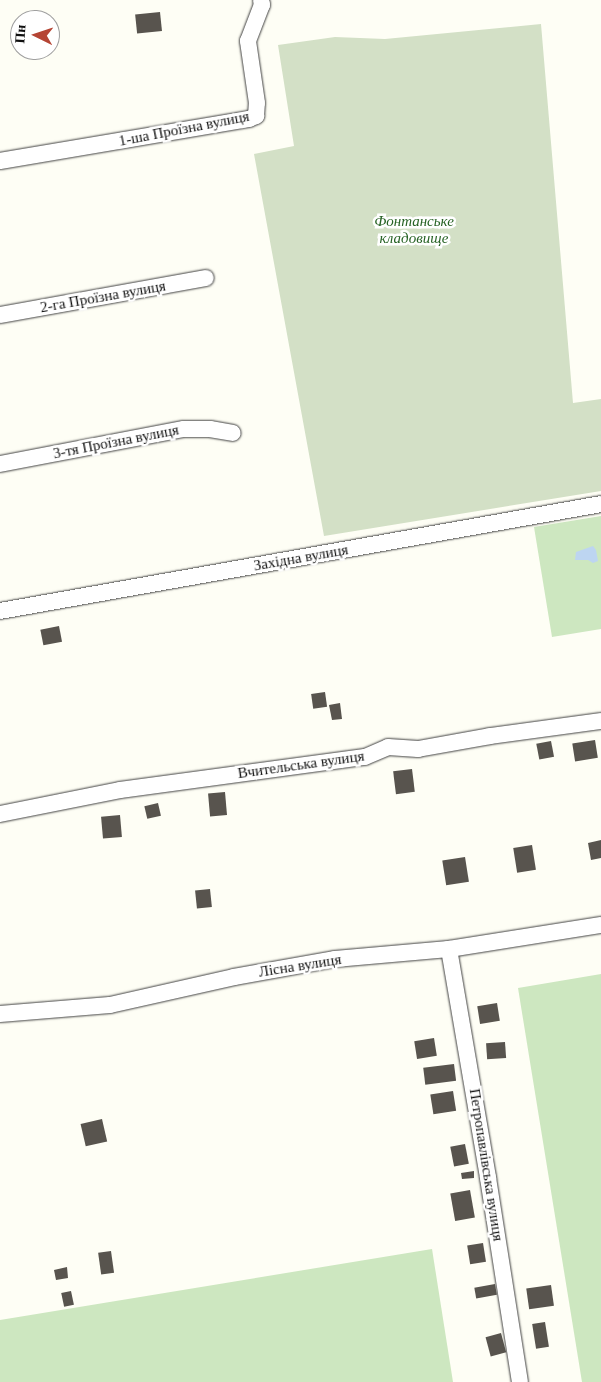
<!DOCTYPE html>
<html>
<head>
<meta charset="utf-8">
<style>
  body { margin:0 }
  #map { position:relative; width:601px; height:1382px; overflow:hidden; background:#fefef5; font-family:Georgia,serif }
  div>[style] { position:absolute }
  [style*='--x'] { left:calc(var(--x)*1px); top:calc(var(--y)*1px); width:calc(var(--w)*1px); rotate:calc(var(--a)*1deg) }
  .green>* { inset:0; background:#cde7c0 }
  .cemetery>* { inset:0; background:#d3e0c6 }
  .water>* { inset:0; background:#bdd5f1 }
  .building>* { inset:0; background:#58544e; transform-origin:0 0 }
  .roads { filter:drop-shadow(0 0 1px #434343) drop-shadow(0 0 1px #434343) }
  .minor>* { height:16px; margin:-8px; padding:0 8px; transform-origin:8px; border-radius:8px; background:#fff }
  span { translate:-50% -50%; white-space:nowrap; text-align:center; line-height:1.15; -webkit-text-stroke:5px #fff; paint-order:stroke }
  .street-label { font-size:15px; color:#101010 }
  .park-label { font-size:15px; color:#276325; font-style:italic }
  .north { position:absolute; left:10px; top:10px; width:50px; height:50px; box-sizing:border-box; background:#fff; border:1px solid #9f9f9f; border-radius:50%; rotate:274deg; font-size:14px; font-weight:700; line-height:20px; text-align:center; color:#101010 }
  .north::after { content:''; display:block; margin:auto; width:18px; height:22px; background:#b54534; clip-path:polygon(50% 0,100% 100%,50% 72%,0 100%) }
</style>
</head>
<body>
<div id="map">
  <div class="green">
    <i style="clip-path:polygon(601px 516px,601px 629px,552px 637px,534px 527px)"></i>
    <i style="clip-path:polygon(601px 974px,601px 1382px,582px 1382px,518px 988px)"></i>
    <i style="clip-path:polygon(432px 1249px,453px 1382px,0 1382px,0 1320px)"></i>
  </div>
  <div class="cemetery">
    <i style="clip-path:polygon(541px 24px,573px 403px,601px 399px,601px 491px,324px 536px,254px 154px,294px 146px,278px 45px,335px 37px,385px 39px)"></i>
  </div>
  <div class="water">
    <i style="clip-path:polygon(593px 546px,596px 550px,598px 561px,593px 563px,588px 560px,575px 560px,576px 552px)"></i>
  </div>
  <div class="building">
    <i style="left:160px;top:12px;width:19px;height:25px;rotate:84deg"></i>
    <i style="left:59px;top:626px;width:16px;height:19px;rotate:79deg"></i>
    <i style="left:325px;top:692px;width:15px;height:14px;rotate:82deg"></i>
    <i style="clip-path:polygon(340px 703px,342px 719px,332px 720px,329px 705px)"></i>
    <i style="left:595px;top:740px;width:18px;height:23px;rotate:81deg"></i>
    <i style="left:551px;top:741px;width:16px;height:15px;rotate:79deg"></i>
    <i style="left:412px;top:769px;width:23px;height:19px;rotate:83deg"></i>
    <i style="left:225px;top:792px;width:23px;height:17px;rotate:85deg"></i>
    <i style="left:158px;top:803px;width:13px;height:14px;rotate:77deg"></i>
    <i style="left:120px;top:815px;width:22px;height:19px;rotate:85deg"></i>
    <i style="clip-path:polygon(601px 840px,601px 858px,591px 860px,588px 843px)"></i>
    <i style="left:532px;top:845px;width:25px;height:19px;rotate:81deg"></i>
    <i style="left:465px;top:857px;width:25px;height:23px;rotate:81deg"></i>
    <i style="left:210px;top:889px;width:18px;height:15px;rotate:84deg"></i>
    <i style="left:497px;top:1003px;width:18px;height:20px;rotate:81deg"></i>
    <i style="left:434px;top:1038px;width:18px;height:20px;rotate:81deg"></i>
    <i style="left:505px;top:1042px;width:16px;height:19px;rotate:86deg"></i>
    <i style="left:454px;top:1064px;width:17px;height:31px;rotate:83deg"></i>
    <i style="left:453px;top:1091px;width:20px;height:23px;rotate:81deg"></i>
    <i style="left:102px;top:1119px;width:23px;height:22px;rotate:77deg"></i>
    <i style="left:465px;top:1144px;width:20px;height:15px;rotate:79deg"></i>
    <i style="clip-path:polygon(474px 1171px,474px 1178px,462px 1179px,461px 1173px)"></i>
    <i style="left:470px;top:1190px;width:28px;height:20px;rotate:80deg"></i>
    <i style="left:483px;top:1243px;width:19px;height:16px;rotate:81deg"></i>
    <i style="left:111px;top:1251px;width:22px;height:13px;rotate:82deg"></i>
    <i style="clip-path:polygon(67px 1267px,68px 1278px,56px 1280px,54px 1270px)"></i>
    <i style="left:495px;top:1284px;width:11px;height:21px;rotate:80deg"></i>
    <i style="left:551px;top:1285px;width:21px;height:25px;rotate:82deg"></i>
    <i style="left:71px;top:1291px;width:14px;height:10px;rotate:78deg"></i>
    <i style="left:545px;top:1322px;width:25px;height:13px;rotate:81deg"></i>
    <i style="left:501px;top:1333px;width:20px;height:16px;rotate:75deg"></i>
  </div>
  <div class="roads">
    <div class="minor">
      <i style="--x:0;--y:161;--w:253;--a:-9.6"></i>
      <i style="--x:249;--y:119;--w:8;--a:-23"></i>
      <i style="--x:256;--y:116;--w:13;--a:-86"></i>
      <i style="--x:257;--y:103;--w:63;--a:-98.3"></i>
      <i style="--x:248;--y:41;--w:39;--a:-69"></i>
      <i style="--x:262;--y:5;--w:5;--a:-101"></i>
      <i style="--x:0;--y:315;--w:209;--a:-10.2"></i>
      <i style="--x:0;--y:464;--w:187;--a:-10.8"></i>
      <i style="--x:184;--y:429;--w:26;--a:0"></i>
      <i style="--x:210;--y:429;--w:23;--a:10"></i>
      <i style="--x:0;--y:611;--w:610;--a:-10.09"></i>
      <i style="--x:0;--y:814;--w:122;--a:-11.3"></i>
      <i style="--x:120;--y:790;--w:247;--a:-7.7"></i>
      <i style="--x:365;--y:757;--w:25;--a:-23"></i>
      <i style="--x:388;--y:747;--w:30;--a:4"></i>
      <i style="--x:418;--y:749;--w:73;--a:-10.2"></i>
      <i style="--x:490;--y:736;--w:112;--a:-7.7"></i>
      <i style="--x:449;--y:949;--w:232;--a:80.3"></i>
      <i style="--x:488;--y:1178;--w:206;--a:81.1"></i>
      <i style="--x:0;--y:1014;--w:110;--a:-4.7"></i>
      <i style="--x:110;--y:1005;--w:127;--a:-12.7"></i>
      <i style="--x:234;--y:977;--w:103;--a:-10.1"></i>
      <i style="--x:335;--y:959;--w:114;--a:-5"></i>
      <i style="--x:449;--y:949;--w:154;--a:-9"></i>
    </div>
  </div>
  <div class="street-label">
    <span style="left:184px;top:129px;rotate:-11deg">1-ша Проїзна вулиця</span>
    <span style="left:103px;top:297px;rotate:-10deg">2-га Проїзна вулиця</span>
    <span style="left:116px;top:442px;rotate:-11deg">3-тя Проїзна вулиця</span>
    <span style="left:301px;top:558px;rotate:-10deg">Західна вулиця</span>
    <span style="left:301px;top:765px;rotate:-8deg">Вчительська вулиця</span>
    <span style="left:300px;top:966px;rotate:-9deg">Лісна вулиця</span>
    <span style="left:486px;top:1165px;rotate:81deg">Петропавлівська вулиця</span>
  </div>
  <div class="park-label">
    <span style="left:414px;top:230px">Фонтанське<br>кладовище</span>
  </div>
  <div class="north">Пн</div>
</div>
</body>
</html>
